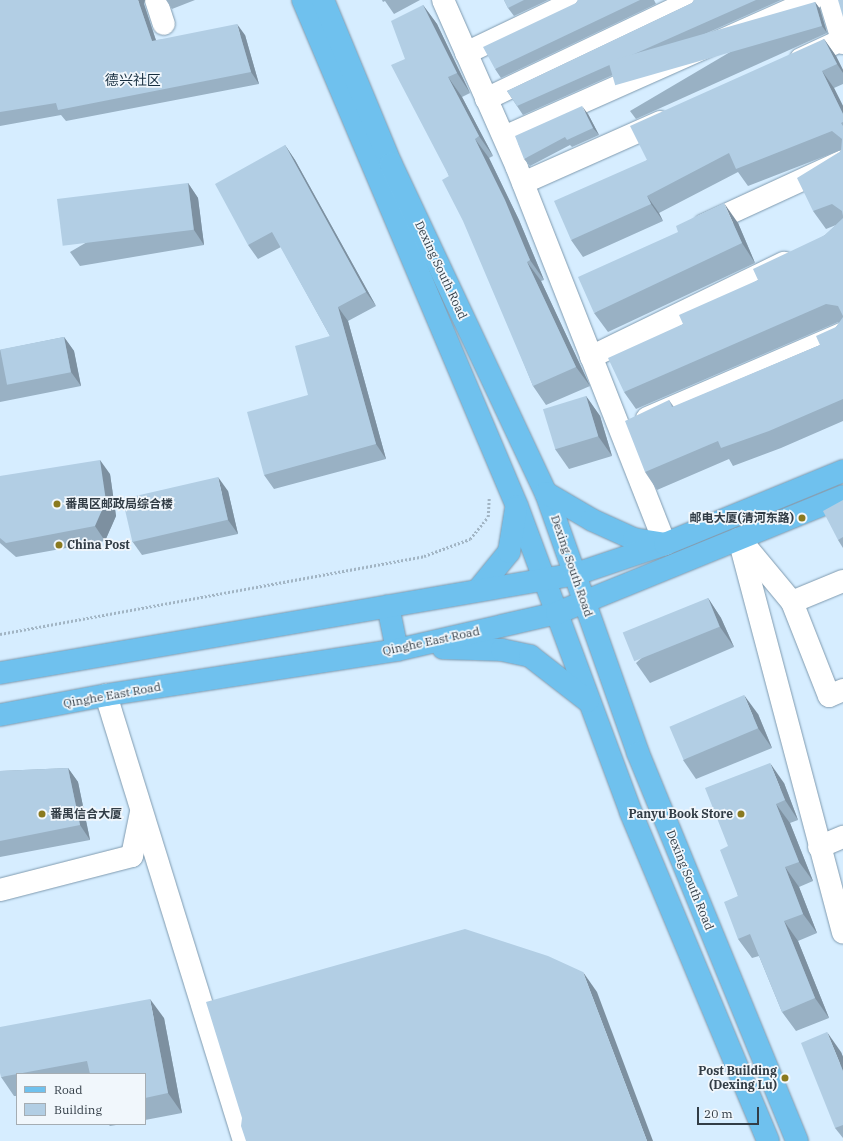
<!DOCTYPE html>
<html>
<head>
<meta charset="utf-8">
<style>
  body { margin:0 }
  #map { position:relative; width:843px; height:1141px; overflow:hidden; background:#d6edff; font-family:"IBM Plex Serif","Noto Sans SC",serif }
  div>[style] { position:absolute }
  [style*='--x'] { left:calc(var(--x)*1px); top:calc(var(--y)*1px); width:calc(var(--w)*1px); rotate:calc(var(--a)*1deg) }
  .path>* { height:2.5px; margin-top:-1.25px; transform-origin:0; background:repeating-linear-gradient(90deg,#a2b5c4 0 2px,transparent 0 4px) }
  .roads { filter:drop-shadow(0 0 1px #7f9aaf) drop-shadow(0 0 1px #7f9aaf) }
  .minor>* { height:22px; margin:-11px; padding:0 11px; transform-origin:11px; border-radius:11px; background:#fff }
  .major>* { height:22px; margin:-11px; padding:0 11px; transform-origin:11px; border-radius:11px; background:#6fc1ee }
  .wall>* { inset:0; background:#99b1c4 }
  .shaded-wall>* { inset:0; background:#7d90a0 }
  .building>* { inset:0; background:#b2cee4; transform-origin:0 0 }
  .dots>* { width:11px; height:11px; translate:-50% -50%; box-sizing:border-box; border:2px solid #f1f7fc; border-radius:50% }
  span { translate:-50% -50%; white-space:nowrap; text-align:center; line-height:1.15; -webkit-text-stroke:3.5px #f1f7fc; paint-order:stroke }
  .street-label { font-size:12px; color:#323d46 }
  .poi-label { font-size:12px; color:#323d46; font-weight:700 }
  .left { translate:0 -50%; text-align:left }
  .right { translate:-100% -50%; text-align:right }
  .quarter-label { font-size:14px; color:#162e3f }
  .legend { position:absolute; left:16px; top:1073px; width:130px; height:52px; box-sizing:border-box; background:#f1f7fc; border:1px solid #a5adb3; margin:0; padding:5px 7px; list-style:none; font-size:12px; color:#323d46 }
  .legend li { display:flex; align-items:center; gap:8px; height:20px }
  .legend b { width:20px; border:1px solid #a5adb3 }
  .scale { position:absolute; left:697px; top:1107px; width:62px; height:18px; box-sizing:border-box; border:2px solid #323d46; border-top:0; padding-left:5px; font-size:12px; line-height:14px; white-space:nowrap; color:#323d46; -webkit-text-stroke:3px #f1f7fc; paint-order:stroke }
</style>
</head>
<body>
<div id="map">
  <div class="path">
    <i style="--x:0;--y:634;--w:431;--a:-10.4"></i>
    <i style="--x:424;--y:556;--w:49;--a:-20.3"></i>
    <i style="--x:470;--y:539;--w:28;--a:-51"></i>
    <i style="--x:488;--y:517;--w:20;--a:-87"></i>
  </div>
  <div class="roads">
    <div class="minor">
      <i style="--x:156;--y:0;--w:25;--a:72"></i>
      <i style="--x:443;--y:0;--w:184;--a:66.2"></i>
      <i style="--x:517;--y:168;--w:404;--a:68.5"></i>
      <i style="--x:830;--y:0;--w:45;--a:73.2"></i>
      <i style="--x:466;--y:53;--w:123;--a:-25.5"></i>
      <i style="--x:801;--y:59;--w:45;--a:-24.9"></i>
      <i style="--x:486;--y:99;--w:229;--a:-25.6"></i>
      <i style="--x:504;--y:137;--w:337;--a:-24"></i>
      <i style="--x:523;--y:183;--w:150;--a:-24"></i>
      <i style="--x:704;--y:225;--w:153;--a:-24.7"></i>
      <i style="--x:591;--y:357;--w:215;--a:-26"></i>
      <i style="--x:647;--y:418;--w:214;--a:-23.4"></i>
      <i style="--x:739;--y:539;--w:407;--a:75.2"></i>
      <i style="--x:743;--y:543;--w:77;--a:50.3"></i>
      <i style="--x:792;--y:602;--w:101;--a:68.5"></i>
      <i style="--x:829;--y:696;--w:15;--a:-23"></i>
      <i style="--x:792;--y:602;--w:55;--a:-22.4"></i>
      <i style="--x:106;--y:695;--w:467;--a:72.8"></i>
      <i style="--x:819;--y:847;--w:26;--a:-23"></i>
      <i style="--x:0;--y:890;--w:136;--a:-14.4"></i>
      <i style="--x:132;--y:856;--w:45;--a:-78.4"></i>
    </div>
    <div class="major">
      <i style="--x:303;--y:0;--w:549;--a:67.08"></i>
      <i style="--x:517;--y:506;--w:327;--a:69.6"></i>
      <i style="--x:631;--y:813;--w:355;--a:67.3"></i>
      <i style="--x:323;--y:0;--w:178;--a:67.5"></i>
      <i style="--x:391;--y:164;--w:364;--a:64.8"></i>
      <i style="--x:546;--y:493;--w:276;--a:70.5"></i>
      <i style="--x:638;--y:753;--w:419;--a:67.7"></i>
      <i style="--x:546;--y:493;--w:53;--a:30.4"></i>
      <i style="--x:592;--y:520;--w:46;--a:24.3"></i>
      <i style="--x:634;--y:539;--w:31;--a:9"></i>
      <i style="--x:478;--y:590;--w:49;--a:-50.8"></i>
      <i style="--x:509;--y:552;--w:44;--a:-80.8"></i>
      <i style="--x:388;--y:606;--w:45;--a:78.4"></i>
      <i style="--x:443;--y:648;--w:59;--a:1.9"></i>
      <i style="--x:502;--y:650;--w:29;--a:12"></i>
      <i style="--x:530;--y:656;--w:73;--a:37.8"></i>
      <i style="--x:0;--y:673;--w:584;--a:-9.75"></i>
      <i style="--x:576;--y:574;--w:94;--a:-18.6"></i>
      <i style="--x:665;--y:544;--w:192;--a:-22.3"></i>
      <i style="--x:0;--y:715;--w:108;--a:-10.7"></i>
      <i style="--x:106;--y:695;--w:294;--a:-8.8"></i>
      <i style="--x:397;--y:650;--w:164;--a:-13"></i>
      <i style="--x:557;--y:613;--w:309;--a:-22.2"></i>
    </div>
  </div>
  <div class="wall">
    <i style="clip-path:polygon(0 0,144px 4px,156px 40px,245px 35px,259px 84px,66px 121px,61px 115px,0 126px)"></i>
    <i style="clip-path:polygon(166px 0,195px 0,172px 9px)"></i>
    <i style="clip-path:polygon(382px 0,420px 0,394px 14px,385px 1px,383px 2px)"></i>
    <i style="clip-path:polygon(504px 0,548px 0,514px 16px,508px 8px)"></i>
    <i style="clip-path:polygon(578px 0,654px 0,656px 4px,501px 78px,495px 69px,576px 3px)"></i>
    <i style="clip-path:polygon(694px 0,781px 0,523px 115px,507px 91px,692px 3px)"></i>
    <i style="clip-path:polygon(815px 2px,820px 9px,827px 33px,636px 119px,630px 111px)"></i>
    <i style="clip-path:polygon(423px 5px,437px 24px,470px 93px,462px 97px,493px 156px,489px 158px,519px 220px,544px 280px,541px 281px,590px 386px,546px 405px,533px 386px,449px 176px,405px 59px)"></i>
    <i style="clip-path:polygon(824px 39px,836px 56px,843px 70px,843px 84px,834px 88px,843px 106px,843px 421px,781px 448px,733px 466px,729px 459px,657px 490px,645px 472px,669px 400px,674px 407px,820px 345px,836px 327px,840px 322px,838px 322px,636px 409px,624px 392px,683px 324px,758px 280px,825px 235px,836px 225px,826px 229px,813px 211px,841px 150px,748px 186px,738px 172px,659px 213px,663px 221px,583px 257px,571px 240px,647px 160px)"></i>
    <i style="clip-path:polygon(588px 114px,599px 135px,572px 147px,570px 145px,530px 166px,524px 159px)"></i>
    <i style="clip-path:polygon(285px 145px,295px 160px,376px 306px,348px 321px,386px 459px,274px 489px,264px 475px,308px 395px,330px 336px,281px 247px,258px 259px,248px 245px)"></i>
    <i style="clip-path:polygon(188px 183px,198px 198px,204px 245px,80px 266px,70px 252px)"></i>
    <i style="clip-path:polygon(738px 223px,755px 263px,608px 332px,594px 313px)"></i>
    <i style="clip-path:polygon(64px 337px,74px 351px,81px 386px,0 402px,0 350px)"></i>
    <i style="clip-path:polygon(586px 396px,600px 416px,612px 456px,569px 469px,555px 449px)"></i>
    <i style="clip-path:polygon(110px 474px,116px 516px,105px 541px,16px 557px,0 543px,0 476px)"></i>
    <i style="clip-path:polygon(228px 491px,238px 534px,142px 555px,132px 541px)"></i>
    <i style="clip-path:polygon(843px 500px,843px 548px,838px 540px)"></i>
    <i style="clip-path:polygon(708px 598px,721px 618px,734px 647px,650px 683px,636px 663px)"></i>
    <i style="clip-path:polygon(758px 714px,772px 748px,696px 779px,683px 760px)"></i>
    <i style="clip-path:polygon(68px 768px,78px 782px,90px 840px,0 857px,0 771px)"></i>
    <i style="clip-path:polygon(784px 783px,798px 820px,790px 823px,813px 881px,799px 887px,817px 933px,798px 941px,829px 1018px,796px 1031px,782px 1012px,759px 956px,752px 958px,738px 939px,738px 896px,728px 846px)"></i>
    <i style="clip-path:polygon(164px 1018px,182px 1113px,145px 1120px,145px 1074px,17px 1074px,17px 1096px,14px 1096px,1px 1077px)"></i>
    <i style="clip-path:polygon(841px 1052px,843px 1057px,843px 1138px,835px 1128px)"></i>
    <i style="clip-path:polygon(108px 1124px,122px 1124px,110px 1126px)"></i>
  </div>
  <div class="shaded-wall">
    <i style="clip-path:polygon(138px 0,145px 0,144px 4px,160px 53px,152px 41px)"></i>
    <i style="clip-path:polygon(815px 2px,820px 9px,827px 33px,822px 26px)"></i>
    <i style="clip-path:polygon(423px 5px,437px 24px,470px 93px,457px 73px)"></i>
    <i style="clip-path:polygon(237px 24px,245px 35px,259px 84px,251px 72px)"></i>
    <i style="clip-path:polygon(824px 39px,836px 56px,843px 70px,843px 73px,837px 64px)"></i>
    <i style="clip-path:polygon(822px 71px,834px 88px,843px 106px,843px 114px)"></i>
    <i style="clip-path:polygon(448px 77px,462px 97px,493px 156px,479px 136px)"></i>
    <i style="clip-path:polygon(582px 106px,588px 114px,599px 135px,593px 128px)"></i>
    <i style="clip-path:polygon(475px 139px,489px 158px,519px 220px,544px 280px,530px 260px)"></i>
    <i style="clip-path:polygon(285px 145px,295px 160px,376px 306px,366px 292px)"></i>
    <i style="clip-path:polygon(188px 183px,198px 198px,204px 245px,194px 230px)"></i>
    <i style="clip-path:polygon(647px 196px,659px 213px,663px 221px,651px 204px)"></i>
    <i style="clip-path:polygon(724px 203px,738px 223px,755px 263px,742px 243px)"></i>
    <i style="clip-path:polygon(527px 262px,541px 281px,590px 386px,576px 367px)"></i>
    <i style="clip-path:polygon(338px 307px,348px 321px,386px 459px,376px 444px)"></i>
    <i style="clip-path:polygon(64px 337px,74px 351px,81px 386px,71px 372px)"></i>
    <i style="clip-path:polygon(586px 396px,600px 416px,612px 456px,598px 436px)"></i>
    <i style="clip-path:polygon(100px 460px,110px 474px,116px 516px,105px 541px,95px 526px)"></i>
    <i style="clip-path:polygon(218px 477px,228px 491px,238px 534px,228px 520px)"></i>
    <i style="clip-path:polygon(708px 598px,721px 618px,734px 647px,720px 627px)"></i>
    <i style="clip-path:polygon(744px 695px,758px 714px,772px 748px,758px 728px)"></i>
    <i style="clip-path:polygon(770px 763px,784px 783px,798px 820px,785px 800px)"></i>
    <i style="clip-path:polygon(68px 768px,78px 782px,90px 840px,80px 825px)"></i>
    <i style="clip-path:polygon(776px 804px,790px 823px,813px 881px,799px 862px)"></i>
    <i style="clip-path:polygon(785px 867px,799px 887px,817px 933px,803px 914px)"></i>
    <i style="clip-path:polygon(784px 921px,798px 941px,829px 1018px,815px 998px)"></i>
    <i style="clip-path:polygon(583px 972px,597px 992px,653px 1141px,647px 1141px)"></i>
    <i style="clip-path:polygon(150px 999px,164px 1018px,182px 1113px,168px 1093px)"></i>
    <i style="clip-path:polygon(827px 1032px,841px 1052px,843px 1057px,843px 1071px)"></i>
  </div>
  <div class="building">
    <i style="clip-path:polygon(0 0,138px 0,152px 41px,237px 24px,251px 72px,58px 110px,56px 103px,0 112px)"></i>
    <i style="clip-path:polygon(504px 0,524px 0,508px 8px)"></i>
    <i style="clip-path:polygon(578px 0,640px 0,495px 69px,483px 47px,576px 3px)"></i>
    <i style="clip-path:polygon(694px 0,756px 0,517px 106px,507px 91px,692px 3px)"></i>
    <i style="clip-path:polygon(838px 0,843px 0,843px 17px)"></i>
    <i style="left:815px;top:2px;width:25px;height:215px;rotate:74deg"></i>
    <i style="clip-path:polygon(423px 5px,457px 73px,448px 77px,479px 136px,475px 139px,505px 200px,530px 260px,527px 262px,576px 367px,533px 386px,463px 221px,442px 180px,449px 176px,391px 65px,405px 59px,391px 21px)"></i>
    <i style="clip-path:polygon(824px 39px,837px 64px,822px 71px,843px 114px,843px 122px,841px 123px,843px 126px,843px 216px,842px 211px,832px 204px,813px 211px,797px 178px,841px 151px,842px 139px,832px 131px,736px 169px,729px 153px,647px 196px,651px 204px,571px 240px,554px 201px,647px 160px,630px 126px)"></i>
    <i style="clip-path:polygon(582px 106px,593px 128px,567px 140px,565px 137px,524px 159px,515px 136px)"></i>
    <i style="clip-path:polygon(285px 145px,366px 292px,338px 307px,376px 444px,264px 475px,247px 412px,308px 395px,295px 346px,330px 336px,272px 232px,248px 245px,215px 184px)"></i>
    <i style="left:188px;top:183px;width:47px;height:132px;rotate:83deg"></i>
    <i style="clip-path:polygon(724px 203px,742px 243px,594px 313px,578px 277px,678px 232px,676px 226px)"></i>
    <i style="clip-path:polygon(843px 218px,843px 316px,838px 306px,826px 304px,624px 392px,608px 358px,683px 324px,679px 315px,758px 280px,753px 269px,825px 235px)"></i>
    <i style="clip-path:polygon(843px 317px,843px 399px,769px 431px,721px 448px,718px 441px,645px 472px,625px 421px,669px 400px,672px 407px,820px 345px,816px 336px,836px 327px)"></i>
    <i style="left:64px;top:337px;width:36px;height:65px;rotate:79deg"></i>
    <i style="left:586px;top:396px;width:42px;height:45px;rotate:73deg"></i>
    <i style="clip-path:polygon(100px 460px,106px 501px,95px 526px,6px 543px,0 538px,0 476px)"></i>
    <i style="left:218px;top:477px;width:44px;height:98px;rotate:77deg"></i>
    <i style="clip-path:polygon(843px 500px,843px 537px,838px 540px,823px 511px)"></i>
    <i style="left:708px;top:598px;width:31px;height:92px;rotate:68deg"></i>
    <i style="left:744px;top:695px;width:36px;height:81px;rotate:67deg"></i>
    <i style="clip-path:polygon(770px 763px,785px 800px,776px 804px,799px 862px,785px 867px,803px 914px,784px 921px,815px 998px,782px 1012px,750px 934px,738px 939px,724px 902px,738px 896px,720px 850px,728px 846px,705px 788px)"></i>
    <i style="clip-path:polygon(68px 768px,80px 825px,0 841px,0 771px)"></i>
    <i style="clip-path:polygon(465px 929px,548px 956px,583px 972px,647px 1141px,246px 1141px,241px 1126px,242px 1118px,206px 1002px)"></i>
    <i style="clip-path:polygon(150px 999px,168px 1093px,145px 1098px,145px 1074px,90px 1074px,87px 1061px,1px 1077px,0 1073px,0 1027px)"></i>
    <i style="clip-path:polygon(827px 1032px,843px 1071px,843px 1125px,835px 1128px,801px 1043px)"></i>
  </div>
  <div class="dots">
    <i style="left:57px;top:504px;background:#8a7a1f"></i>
    <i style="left:802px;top:518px;background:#8a7a1f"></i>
    <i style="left:59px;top:545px;background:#8a7a1f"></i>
    <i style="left:42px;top:814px;background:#8a7a1f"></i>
    <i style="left:741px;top:814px;background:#8a7a1f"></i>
    <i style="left:785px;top:1078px;background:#8a7a1f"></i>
  </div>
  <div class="street-label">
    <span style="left:441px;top:270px;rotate:65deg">Dexing South Road</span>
    <span style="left:572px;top:566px;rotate:71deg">Dexing South Road</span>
    <span style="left:431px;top:641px;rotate:-12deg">Qinghe East Road</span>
    <span style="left:112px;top:695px;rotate:-10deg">Qinghe East Road</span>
    <span style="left:690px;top:880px;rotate:68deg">Dexing South Road</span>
  </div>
  <div class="poi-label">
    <span class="left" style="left:65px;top:504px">番禺区邮政局综合楼</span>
    <span class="right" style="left:794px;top:518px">邮电大厦(清河东路)</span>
    <span class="left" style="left:67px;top:545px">China Post</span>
    <span class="left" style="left:50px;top:814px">番禺信合大厦</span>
    <span class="right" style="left:733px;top:814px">Panyu Book Store</span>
    <span class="right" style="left:777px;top:1078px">Post Building<br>(Dexing Lu)</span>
  </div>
  <div class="quarter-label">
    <span style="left:133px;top:80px">德兴社区</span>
  </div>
  <ul class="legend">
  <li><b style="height:5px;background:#6fc1ee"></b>Road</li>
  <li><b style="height:11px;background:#b2cee4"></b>Building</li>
  </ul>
  <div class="scale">20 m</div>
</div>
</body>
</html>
